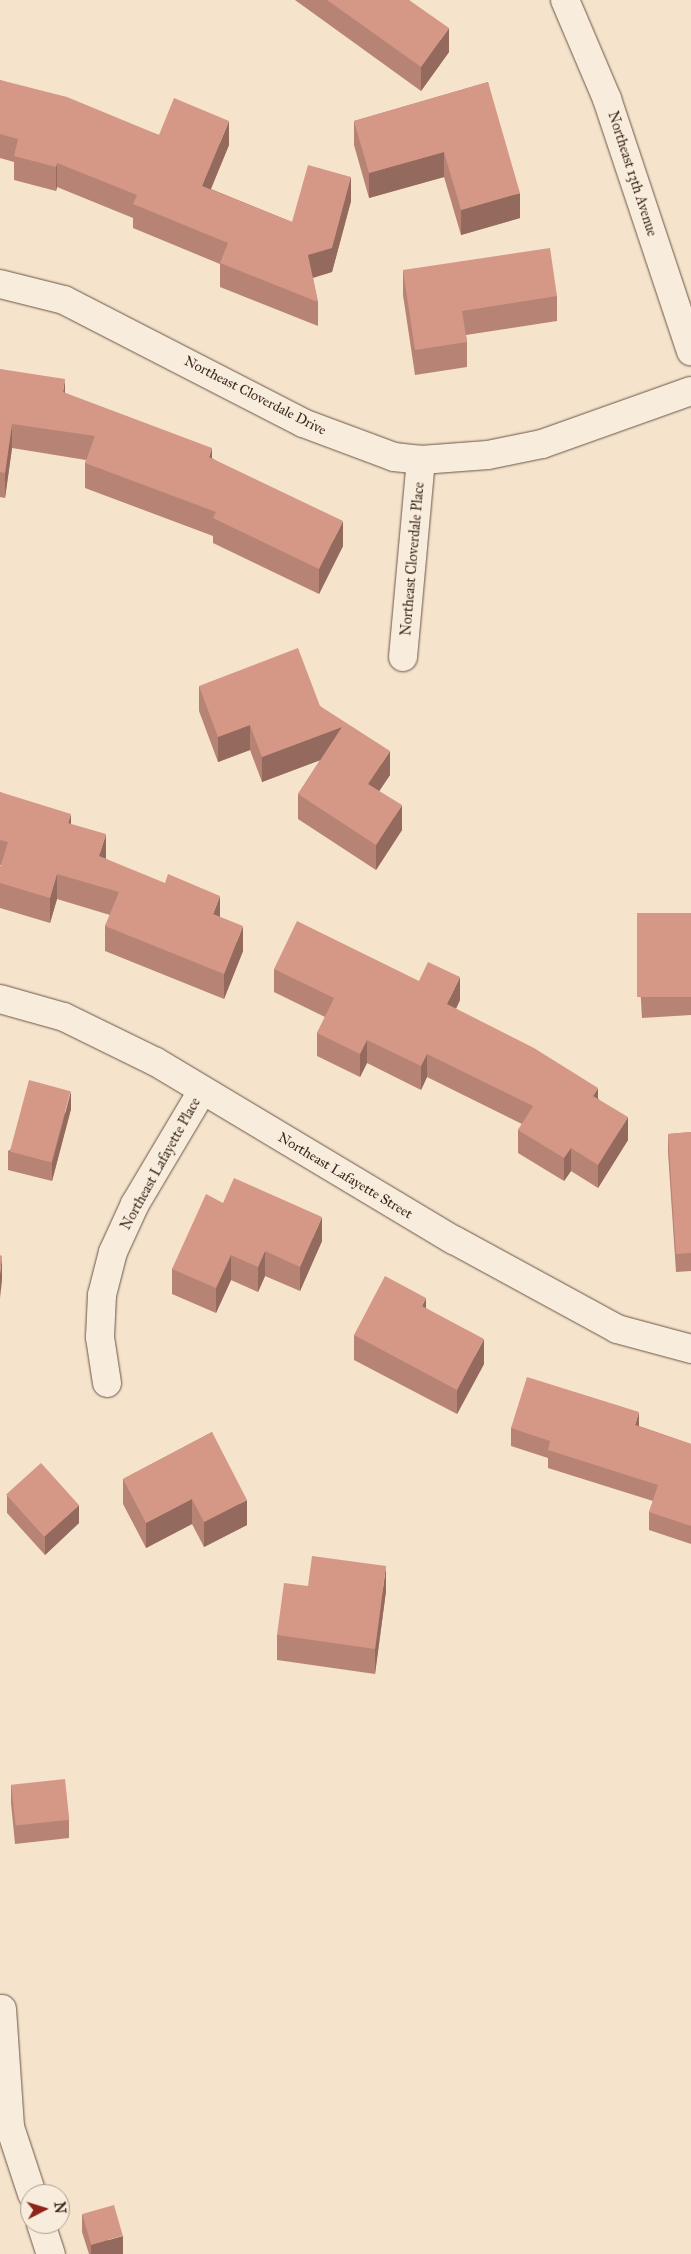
<!DOCTYPE html>
<html>
<head>
<meta charset="utf-8">
<style>
  body { margin:0 }
  #map { position:relative; width:691px; height:2254px; overflow:hidden; background:#f5e3cb; font-family:"IM FELL Great Primer",serif }
  div>[style] { position:absolute }
  [style*='--x'] { left:calc(var(--x)*1px); top:calc(var(--y)*1px); width:calc(var(--w)*1px); rotate:calc(var(--a)*1deg) }
  .roads { filter:drop-shadow(0 0 1px #6a5548) drop-shadow(0 0 1px #6a5548) }
  .minor>* { height:28px; margin:-14px; padding:0 14px; transform-origin:14px; border-radius:14px; background:#f8eddd }
  .wall>* { inset:0; background:#b78374 }
  .shaded-wall>* { inset:0; background:#956a5e }
  .building>* { inset:0; background:#d59887; transform-origin:0 0 }
  span { translate:-50% -50%; white-space:nowrap; text-align:center; line-height:1.15; -webkit-text-stroke:5px #f8eddd; paint-order:stroke }
  .street-label { font-size:14px; color:#3b261c }
  .north { position:absolute; left:20px; top:2184px; width:50px; height:50px; box-sizing:border-box; background:#f8eddd; border:1px solid #ac9d90; border-radius:50%; rotate:85deg; font-size:14px; font-weight:700; line-height:20px; text-align:center; color:#3b261c }
  .north::after { content:''; display:block; margin:auto; width:18px; height:22px; background:#8f2418; clip-path:polygon(50% 0,100% 100%,50% 72%,0 100%) }
</style>
</head>
<body>
<div id="map">
  <div class="roads">
    <div class="minor">
      <i style="--x:565;--y:0;--w:108;--a:67"></i>
      <i style="--x:607;--y:99;--w:266;--a:71.6"></i>
      <i style="--x:0;--y:284;--w:66;--a:14"></i>
      <i style="--x:64;--y:300;--w:269;--a:27.2"></i>
      <i style="--x:303;--y:423;--w:97;--a:20.5"></i>
      <i style="--x:394;--y:457;--w:27;--a:6"></i>
      <i style="--x:421;--y:460;--w:67;--a:-4.3"></i>
      <i style="--x:488;--y:455;--w:55;--a:-11.5"></i>
      <i style="--x:542;--y:444;--w:158;--a:-19.6"></i>
      <i style="--x:403;--y:657;--w:198;--a:-84.8"></i>
      <i style="--x:0;--y:999;--w:66;--a:15.7"></i>
      <i style="--x:64;--y:1017;--w:102;--a:26.1"></i>
      <i style="--x:156;--y:1062;--w:347;--a:30.9"></i>
      <i style="--x:454;--y:1240;--w:186;--a:28.6"></i>
      <i style="--x:617;--y:1329;--w:77;--a:15.1"></i>
      <i style="--x:107;--y:1383;--w:47;--a:-98.7"></i>
      <i style="--x:100;--y:1337;--w:42;--a:-87.3"></i>
      <i style="--x:102;--y:1295;--w:44;--a:-75.7"></i>
      <i style="--x:113;--y:1252;--w:53;--a:-65.4"></i>
      <i style="--x:135;--y:1204;--w:131;--a:-59.3"></i>
      <i style="--x:2;--y:2009;--w:118;--a:86.1"></i>
      <i style="--x:10;--y:2127;--w:71;--a:71.8"></i>
      <i style="--x:41;--y:2224;--w:32;--a:72"></i>
    </div>
  </div>
  <div class="wall">
    <i style="clip-path:polygon(295px 0,409px 0,449px 52px,421px 91px)"></i>
    <i style="clip-path:polygon(0 80px,159px 135px,229px 145px,211px 189px,292px 222px,351px 201px,332px 272px,313px 278px,318px 302px,318px 326px,220px 287px,220px 264px,133px 228px,133px 218px,57px 187px,56px 191px,14px 180px,14px 162px,0 158px)"></i>
    <i style="clip-path:polygon(488px 82px,520px 218px,461px 235px,444px 177px,369px 198px,354px 145px,354px 121px)"></i>
    <i style="clip-path:polygon(403px 270px,557px 296px,557px 321px,466px 335px,467px 342px,467px 367px,415px 375px,403px 295px)"></i>
    <i style="clip-path:polygon(0 369px,65px 393px,212px 458px,343px 546px,319px 594px,213px 543px,213px 536px,85px 488px,85px 463px,86px 460px,12px 448px,5px 498px,0 497px)"></i>
    <i style="clip-path:polygon(199px 686px,320px 706px,390px 775px,379px 791px,402px 830px,376px 870px,298px 819px,298px 794px,320px 760px,262px 782px,250px 750px,218px 762px,199px 711px)"></i>
    <i style="clip-path:polygon(0 792px,71px 824px,106px 859px,220px 917px,243px 951px,224px 999px,105px 951px,105px 926px,110px 915px,57px 899px,50px 923px,0 908px,0 868px,1px 865px,0 865px)"></i>
    <i style="clip-path:polygon(691px 913px,691px 1015px,642px 1018px,637px 934px,637px 916px)"></i>
    <i style="clip-path:polygon(274px 969px,460px 1000px,456px 1009px,598px 1098px,628px 1140px,598px 1188px,571px 1171px,564px 1181px,518px 1153px,518px 1130px,522px 1124px,427px 1077px,421px 1090px,367px 1063px,360px 1077px,317px 1056px,317px 1033px,325px 1017px,274px 992px)"></i>
    <i style="clip-path:polygon(71px 1109px,52px 1181px,8px 1170px,8px 1151px)"></i>
    <i style="clip-path:polygon(691px 1132px,691px 1271px,676px 1272px,668px 1152px,668px 1134px)"></i>
    <i style="clip-path:polygon(223px 1203px,322px 1241px,300px 1291px,265px 1276px,258px 1292px,231px 1280px,216px 1313px,172px 1294px,172px 1269px)"></i>
    <i style="clip-path:polygon(426px 1308px,484px 1364px,457px 1414px,354px 1360px,354px 1335px)"></i>
    <i style="clip-path:polygon(639px 1426px,691px 1444px,691px 1544px,649px 1530px,649px 1512px,653px 1501px,548px 1468px,548px 1458px,511px 1446px,511px 1428px)"></i>
    <i style="clip-path:polygon(212px 1432px,247px 1525px,204px 1547px,192px 1524px,146px 1548px,123px 1504px,123px 1479px)"></i>
    <i style="clip-path:polygon(7px 1495px,79px 1523px,45px 1555px,7px 1513px)"></i>
    <i style="clip-path:polygon(308px 1586px,386px 1591px,375px 1674px,277px 1660px,277px 1635px)"></i>
    <i style="clip-path:polygon(11px 1785px,69px 1820px,69px 1838px,15px 1844px,11px 1803px)"></i>
    <i style="clip-path:polygon(82px 2214px,123px 2254px,89px 2254px,82px 2232px)"></i>
  </div>
  <div class="shaded-wall">
    <i style="clip-path:polygon(449px 28px,449px 52px,421px 91px,421px 67px)"></i>
    <i style="clip-path:polygon(229px 121px,229px 145px,202px 210px,202px 186px)"></i>
    <i style="clip-path:polygon(444px 152px,444px 177px,369px 198px,369px 173px)"></i>
    <i style="clip-path:polygon(57px 163px,57px 187px,56px 191px,56px 167px)"></i>
    <i style="clip-path:polygon(351px 177px,351px 201px,332px 272px,308px 279px,308px 255px)"></i>
    <i style="clip-path:polygon(520px 193px,520px 218px,461px 235px,461px 210px)"></i>
    <i style="clip-path:polygon(65px 379px,65px 404px,63px 392px)"></i>
    <i style="clip-path:polygon(12px 424px,12px 448px,5px 498px,5px 473px)"></i>
    <i style="clip-path:polygon(212px 448px,212px 473px,209px 457px)"></i>
    <i style="clip-path:polygon(343px 521px,343px 546px,319px 594px,319px 569px)"></i>
    <i style="clip-path:polygon(250px 725px,250px 750px,218px 762px,218px 737px)"></i>
    <i style="clip-path:polygon(342px 727px,342px 752px,262px 782px,262px 757px)"></i>
    <i style="clip-path:polygon(390px 751px,390px 775px,368px 808px,368px 784px)"></i>
    <i style="clip-path:polygon(402px 805px,402px 830px,376px 870px,376px 845px)"></i>
    <i style="clip-path:polygon(71px 814px,71px 839px,68px 823px)"></i>
    <i style="clip-path:polygon(106px 834px,106px 859px,99px 856px)"></i>
    <i style="clip-path:polygon(57px 874px,57px 899px,50px 923px,50px 898px)"></i>
    <i style="clip-path:polygon(220px 896px,220px 921px,213px 914px)"></i>
    <i style="clip-path:polygon(243px 926px,243px 951px,224px 999px,224px 974px)"></i>
    <i style="clip-path:polygon(460px 977px,460px 1000px,447px 1027px,447px 1004px)"></i>
    <i style="clip-path:polygon(367px 1040px,367px 1063px,360px 1077px,360px 1054px)"></i>
    <i style="clip-path:polygon(427px 1054px,427px 1077px,421px 1090px,421px 1066px)"></i>
    <i style="clip-path:polygon(598px 1088px,598px 1111px,593px 1096px)"></i>
    <i style="clip-path:polygon(71px 1091px,71px 1109px,52px 1181px,52px 1163px)"></i>
    <i style="clip-path:polygon(628px 1117px,628px 1140px,598px 1188px,598px 1165px)"></i>
    <i style="clip-path:polygon(571px 1148px,571px 1171px,564px 1181px,564px 1158px)"></i>
    <i style="clip-path:polygon(322px 1217px,322px 1241px,300px 1291px,300px 1267px)"></i>
    <i style="clip-path:polygon(265px 1251px,265px 1276px,258px 1292px,258px 1267px)"></i>
    <i style="clip-path:polygon(231px 1255px,231px 1280px,216px 1313px,216px 1288px)"></i>
    <i style="clip-path:polygon(2px 1256px,2px 1280px,0 1298px,0 1274px)"></i>
    <i style="clip-path:polygon(426px 1298px,426px 1323px,422px 1306px)"></i>
    <i style="clip-path:polygon(484px 1339px,484px 1364px,457px 1414px,457px 1390px)"></i>
    <i style="clip-path:polygon(639px 1412px,639px 1430px,635px 1425px)"></i>
    <i style="clip-path:polygon(192px 1499px,192px 1524px,146px 1548px,146px 1523px)"></i>
    <i style="clip-path:polygon(247px 1500px,247px 1525px,204px 1547px,204px 1522px)"></i>
    <i style="clip-path:polygon(79px 1505px,79px 1523px,45px 1555px,45px 1536px)"></i>
    <i style="clip-path:polygon(386px 1566px,386px 1591px,375px 1674px,375px 1649px)"></i>
    <i style="clip-path:polygon(123px 2236px,123px 2254px,91px 2254px,91px 2245px)"></i>
  </div>
  <div class="building">
    <i style="clip-path:polygon(327px 0,409px 0,449px 28px,421px 67px)"></i>
    <i style="clip-path:polygon(0 80px,67px 97px,159px 135px,174px 98px,229px 121px,202px 186px,292px 222px,308px 165px,351px 177px,332px 248px,308px 255px,318px 302px,220px 263px,228px 243px,133px 204px,137px 195px,57px 163px,56px 167px,14px 156px,18px 139px,0 134px)"></i>
    <i style="clip-path:polygon(488px 82px,520px 193px,461px 210px,444px 152px,369px 173px,354px 121px)"></i>
    <i style="clip-path:polygon(550px 248px,557px 296px,462px 311px,467px 342px,415px 350px,403px 270px)"></i>
    <i style="clip-path:polygon(0 369px,65px 379px,63px 392px,212px 448px,209px 457px,343px 521px,319px 569px,213px 518px,216px 512px,85px 463px,95px 436px,12px 424px,5px 473px,0 472px)"></i>
    <i style="clip-path:polygon(298px 648px,320px 706px,390px 751px,368px 784px,402px 805px,376px 845px,298px 794px,342px 727px,262px 757px,250px 725px,218px 737px,199px 686px)"></i>
    <i style="clip-path:polygon(0 792px,71px 814px,68px 823px,106px 834px,99px 856px,165px 883px,168px 874px,220px 896px,213px 914px,243px 926px,224px 974px,105px 926px,119px 892px,57px 874px,50px 898px,0 883px,0 868px,8px 842px,0 840px)"></i>
    <i style="left:691px;top:913px;width:84px;height:54px;rotate:90deg"></i>
    <i style="clip-path:polygon(297px 921px,419px 981px,428px 962px,460px 977px,447px 1004px,534px 1048px,598px 1088px,593px 1096px,628px 1117px,598px 1165px,571px 1148px,564px 1158px,518px 1130px,533px 1106px,427px 1054px,421px 1066px,367px 1040px,360px 1054px,317px 1033px,334px 998px,274px 969px)"></i>
    <i style="left:29px;top:1080px;width:43px;height:74px;rotate:15deg"></i>
    <i style="clip-path:polygon(691px 1132px,691px 1253px,676px 1254px,668px 1134px)"></i>
    <i style="clip-path:polygon(234px 1178px,322px 1217px,300px 1267px,265px 1251px,258px 1267px,231px 1255px,216px 1288px,172px 1269px,206px 1194px,223px 1203px)"></i>
    <i style="clip-path:polygon(0 1255px,2px 1256px,0 1274px)"></i>
    <i style="clip-path:polygon(385px 1276px,426px 1298px,422px 1306px,484px 1339px,457px 1390px,354px 1335px)"></i>
    <i style="clip-path:polygon(527px 1377px,639px 1412px,635px 1425px,691px 1444px,691px 1526px,649px 1512px,658px 1485px,548px 1450px,550px 1441px,511px 1428px)"></i>
    <i style="clip-path:polygon(212px 1432px,247px 1500px,204px 1522px,192px 1499px,146px 1523px,123px 1479px)"></i>
    <i style="left:41px;top:1463px;width:57px;height:47px;rotate:48deg"></i>
    <i style="clip-path:polygon(312px 1556px,386px 1566px,375px 1649px,277px 1635px,284px 1583px,308px 1586px)"></i>
    <i style="left:65px;top:1779px;width:41px;height:54px;rotate:84deg"></i>
    <i style="left:114px;top:2205px;width:32px;height:33px;rotate:74deg"></i>
  </div>
  <div class="street-label">
    <span style="left:632px;top:174px;rotate:72deg">Northeast 13th Avenue</span>
    <span style="left:255px;top:396px;rotate:27deg">Northeast Cloverdale Drive</span>
    <span style="left:413px;top:559px;rotate:-85deg">Northeast Cloverdale Place</span>
    <span style="left:161px;top:1164px;rotate:-61deg">Northeast Lafayette Place</span>
    <span style="left:345px;top:1176px;rotate:31deg">Northeast Lafayette Street</span>
  </div>
  <div class="north">N</div>
</div>
</body>
</html>
